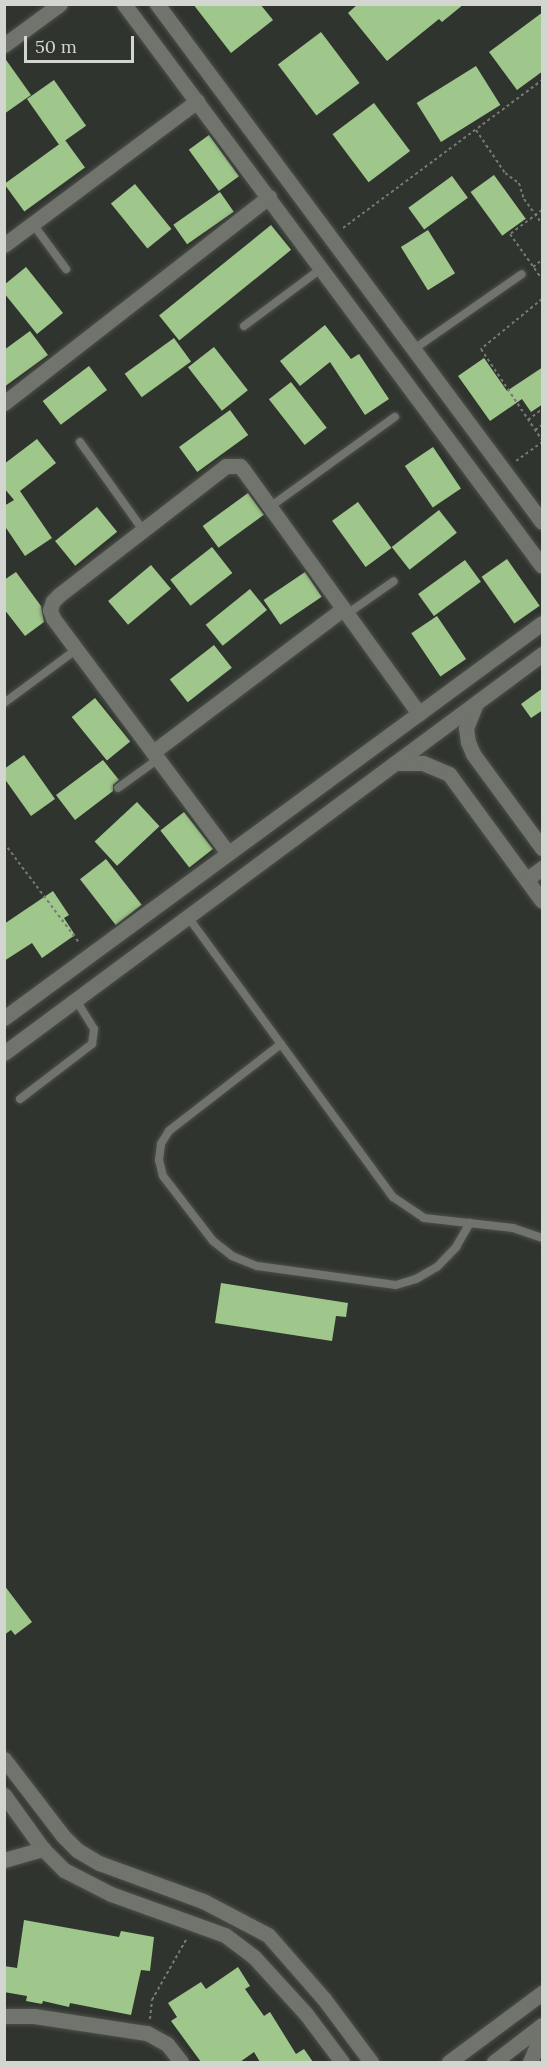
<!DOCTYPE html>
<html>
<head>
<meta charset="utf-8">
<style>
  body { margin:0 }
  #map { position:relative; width:547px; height:2067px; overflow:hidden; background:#30342e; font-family:Lora,serif }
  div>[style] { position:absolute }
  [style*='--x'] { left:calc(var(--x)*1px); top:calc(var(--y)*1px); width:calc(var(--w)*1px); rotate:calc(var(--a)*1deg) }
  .building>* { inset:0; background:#a0c78b; transform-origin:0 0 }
  .path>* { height:2px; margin-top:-1px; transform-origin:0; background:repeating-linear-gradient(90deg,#767974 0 3px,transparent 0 6px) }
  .roads { filter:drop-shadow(0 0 2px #4c504a) drop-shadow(0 0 2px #4c504a) }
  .lane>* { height:8px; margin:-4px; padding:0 4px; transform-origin:4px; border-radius:4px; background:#70746d }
  .street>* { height:15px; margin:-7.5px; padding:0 7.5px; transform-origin:7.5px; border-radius:7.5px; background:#70746d }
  span { translate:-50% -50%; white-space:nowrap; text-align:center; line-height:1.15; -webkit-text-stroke:6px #30342e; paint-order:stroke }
  .frame { position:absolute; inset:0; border:6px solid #d3d5d1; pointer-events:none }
  .scale { position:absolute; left:24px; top:36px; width:110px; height:27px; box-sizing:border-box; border:3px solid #d3d5d1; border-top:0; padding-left:8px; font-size:18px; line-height:21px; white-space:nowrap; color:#d3d5d1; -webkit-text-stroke:4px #30342e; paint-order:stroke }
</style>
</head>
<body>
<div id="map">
  <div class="building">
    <i style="clip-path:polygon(193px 4px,260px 4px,273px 20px,231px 53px)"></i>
    <i style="clip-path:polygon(358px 4px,464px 4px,442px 22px,439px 19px,387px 61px,348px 13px)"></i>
    <i style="clip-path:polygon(543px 12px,543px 71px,517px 90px,489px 52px)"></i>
    <i style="left:321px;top:32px;width:64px;height:54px;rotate:53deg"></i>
    <i style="clip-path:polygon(4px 57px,31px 95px,4px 114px)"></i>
    <i style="left:476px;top:66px;width:46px;height:70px;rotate:58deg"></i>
    <i style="left:54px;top:80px;width:56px;height:33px;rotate:55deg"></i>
    <i style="left:374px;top:103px;width:60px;height:52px;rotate:53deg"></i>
    <i style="left:209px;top:135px;width:51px;height:25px;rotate:54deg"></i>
    <i style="left:65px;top:140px;width:34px;height:75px;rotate:54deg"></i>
    <i style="left:494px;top:175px;width:54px;height:29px;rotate:54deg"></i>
    <i style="left:452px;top:176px;width:27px;height:54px;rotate:54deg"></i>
    <i style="left:135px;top:184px;width:58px;height:31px;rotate:51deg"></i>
    <i style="left:220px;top:192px;width:24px;height:57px;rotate:55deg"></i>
    <i style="left:271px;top:225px;width:32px;height:144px;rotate:51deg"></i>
    <i style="left:428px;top:230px;width:51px;height:32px;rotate:58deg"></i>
    <i style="clip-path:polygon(26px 267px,63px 313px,37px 334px,4px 293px,4px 285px)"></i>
    <i style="clip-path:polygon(325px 325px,351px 359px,359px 354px,389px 399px,365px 415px,330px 362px,300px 386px,280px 361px)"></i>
    <i style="clip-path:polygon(30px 331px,48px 355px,4px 387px,4px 350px)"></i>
    <i style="left:174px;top:338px;width:29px;height:61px;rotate:54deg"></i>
    <i style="left:214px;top:347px;width:55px;height:33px;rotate:52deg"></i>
    <i style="clip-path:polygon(484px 358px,507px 391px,543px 367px,543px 404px,531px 412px,522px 399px,490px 421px,458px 376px)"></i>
    <i style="left:89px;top:366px;width:30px;height:58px;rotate:53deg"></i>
    <i style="left:291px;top:382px;width:58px;height:28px;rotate:52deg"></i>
    <i style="left:230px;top:410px;width:31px;height:63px;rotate:54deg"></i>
    <i style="clip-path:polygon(37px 439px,56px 463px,20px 491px,52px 538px,25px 556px,4px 525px,4px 506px,14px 500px,4px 488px,4px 464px)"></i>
    <i style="left:433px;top:447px;width:50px;height:34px;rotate:56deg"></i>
    <i style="left:248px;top:493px;width:27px;height:56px;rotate:54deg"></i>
    <i style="left:358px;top:502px;width:57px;height:32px;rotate:54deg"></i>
    <i style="left:97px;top:507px;width:32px;height:54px;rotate:51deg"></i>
    <i style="left:439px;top:510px;width:29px;height:60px;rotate:52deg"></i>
    <i style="left:212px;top:547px;width:33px;height:53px;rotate:52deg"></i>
    <i style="left:507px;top:559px;width:57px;height:31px;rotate:55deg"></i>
    <i style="left:465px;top:560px;width:27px;height:58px;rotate:54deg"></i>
    <i style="left:151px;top:565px;width:31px;height:56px;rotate:50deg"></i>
    <i style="clip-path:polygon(16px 572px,41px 606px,44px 622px,25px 636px,4px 609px,4px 580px)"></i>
    <i style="left:305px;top:572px;width:30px;height:50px;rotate:56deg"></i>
    <i style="left:250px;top:589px;width:27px;height:57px;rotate:51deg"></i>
    <i style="left:437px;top:616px;width:52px;height:31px;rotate:56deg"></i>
    <i style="left:214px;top:645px;width:29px;height:56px;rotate:52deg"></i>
    <i style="clip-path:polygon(543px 688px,543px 710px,531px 718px,521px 704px)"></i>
    <i style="left:95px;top:698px;width:56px;height:30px;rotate:51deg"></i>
    <i style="clip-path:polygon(24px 755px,55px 799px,31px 816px,4px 778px,4px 769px)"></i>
    <i style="clip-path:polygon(103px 760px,119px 780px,113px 785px,113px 791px,75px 820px,56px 795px)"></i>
    <i style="left:137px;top:802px;width:33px;height:58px;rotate:47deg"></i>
    <i style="left:184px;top:812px;width:47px;height:30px;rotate:52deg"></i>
    <i style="left:106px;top:859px;width:58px;height:33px;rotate:52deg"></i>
    <i style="clip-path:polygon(53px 891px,69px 915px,64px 918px,75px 935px,42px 958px,32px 943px,4px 961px,4px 924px)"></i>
    <i style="clip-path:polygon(221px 1283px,348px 1303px,346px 1317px,336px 1316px,332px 1341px,215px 1323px)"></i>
    <i style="clip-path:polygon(4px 1585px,32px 1622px,15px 1635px,11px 1630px,4px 1635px)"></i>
    <i style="clip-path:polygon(24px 1920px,119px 1937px,121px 1931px,154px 1937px,150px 1971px,141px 1970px,131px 2015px,70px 2003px,69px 2007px,43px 2001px,42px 2004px,26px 2001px,27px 1996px,4px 1992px,4px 1966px,17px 1968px)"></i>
    <i style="clip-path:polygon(238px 1967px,250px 1986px,245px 1989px,264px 2016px,270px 2012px,296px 2054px,304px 2049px,313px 2062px,260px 2062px,254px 2052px,240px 2062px,201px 2062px,171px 2021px,177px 2017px,168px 2003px,201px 1982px,206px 1989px)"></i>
  </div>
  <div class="path">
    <i style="--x:476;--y:130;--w:52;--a:56"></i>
    <i style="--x:505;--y:173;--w:17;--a:36"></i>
    <i style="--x:519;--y:183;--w:17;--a:73"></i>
    <i style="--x:524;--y:199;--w:31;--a:54"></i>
    <i style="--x:542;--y:210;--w:40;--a:143"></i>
    <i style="--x:510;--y:234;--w:55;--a:54.6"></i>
    <i style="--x:343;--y:228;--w:248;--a:-36.6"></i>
    <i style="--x:533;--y:267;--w:11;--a:-38"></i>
    <i style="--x:542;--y:299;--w:79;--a:140.7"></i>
    <i style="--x:481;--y:349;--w:110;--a:56.2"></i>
    <i style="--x:528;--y:420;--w:18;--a:-38"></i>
    <i style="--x:535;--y:430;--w:9;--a:-36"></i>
    <i style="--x:516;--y:461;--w:32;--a:-36"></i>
    <i style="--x:4;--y:843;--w:126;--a:53"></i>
    <i style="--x:150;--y:2019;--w:19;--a:-84"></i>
    <i style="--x:152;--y:2000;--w:71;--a:-60.6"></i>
  </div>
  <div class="roads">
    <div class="lane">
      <i style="--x:33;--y:224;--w:56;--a:53.7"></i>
      <i style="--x:244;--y:326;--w:97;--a:-36.6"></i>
      <i style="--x:414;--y:349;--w:131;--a:-34.8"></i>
      <i style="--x:80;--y:442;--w:108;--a:54.4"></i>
      <i style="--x:270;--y:507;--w:154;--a:-35.8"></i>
      <i style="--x:347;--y:614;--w:57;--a:-35.1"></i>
      <i style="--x:4;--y:703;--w:91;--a:-36.5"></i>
      <i style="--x:118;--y:788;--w:49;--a:-35.9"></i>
      <i style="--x:188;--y:917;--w:347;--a:53.8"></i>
      <i style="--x:393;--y:1197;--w:37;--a:34"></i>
      <i style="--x:424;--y:1218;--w:90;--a:6.4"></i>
      <i style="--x:513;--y:1228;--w:31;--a:19"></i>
      <i style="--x:281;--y:1044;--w:142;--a:142.2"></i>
      <i style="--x:169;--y:1131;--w:15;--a:122"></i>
      <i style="--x:161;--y:1144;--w:16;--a:97"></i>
      <i style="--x:159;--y:1160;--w:16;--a:76"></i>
      <i style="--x:163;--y:1176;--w:82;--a:52.4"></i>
      <i style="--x:213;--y:1241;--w:24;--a:38"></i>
      <i style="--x:232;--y:1256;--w:27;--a:22"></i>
      <i style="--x:257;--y:1266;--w:140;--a:7.8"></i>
      <i style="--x:396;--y:1285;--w:21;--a:-17"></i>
      <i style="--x:416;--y:1279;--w:24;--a:-30"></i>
      <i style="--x:437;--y:1267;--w:28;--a:-46"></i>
      <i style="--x:456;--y:1247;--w:28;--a:-60"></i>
      <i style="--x:20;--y:1099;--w:91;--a:-37.4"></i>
      <i style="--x:92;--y:1044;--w:15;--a:-82"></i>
      <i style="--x:94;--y:1029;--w:34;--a:-122"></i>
    </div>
    <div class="street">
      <i style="--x:124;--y:4;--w:700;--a:53.36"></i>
      <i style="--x:157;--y:4;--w:645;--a:53.38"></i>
      <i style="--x:4;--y:45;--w:69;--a:-36.2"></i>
      <i style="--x:4;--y:245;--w:241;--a:-36.7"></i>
      <i style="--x:4;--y:403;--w:336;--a:-37.9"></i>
      <i style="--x:475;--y:706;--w:24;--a:112"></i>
      <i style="--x:466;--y:728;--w:14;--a:82"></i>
      <i style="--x:468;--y:742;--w:13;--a:67"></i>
      <i style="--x:473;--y:754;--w:117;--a:53.7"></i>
      <i style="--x:153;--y:752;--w:238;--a:-37"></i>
      <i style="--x:395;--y:763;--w:28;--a:0"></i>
      <i style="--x:423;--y:763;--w:28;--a:23"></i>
      <i style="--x:449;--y:774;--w:157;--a:53.8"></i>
      <i style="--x:228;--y:853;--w:293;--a:-126.7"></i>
      <i style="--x:53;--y:618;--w:9;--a:-111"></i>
      <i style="--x:50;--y:610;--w:9;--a:-72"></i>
      <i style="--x:53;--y:601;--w:8;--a:-45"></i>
      <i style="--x:59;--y:595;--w:211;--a:-37.7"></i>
      <i style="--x:226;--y:466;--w:14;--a:0"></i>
      <i style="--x:240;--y:466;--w:6;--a:51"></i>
      <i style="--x:244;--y:471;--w:299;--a:54.2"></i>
      <i style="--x:527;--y:879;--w:19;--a:-36"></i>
      <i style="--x:4;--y:1018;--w:667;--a:-36.29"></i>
      <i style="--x:4;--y:1053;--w:670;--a:-36.56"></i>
      <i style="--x:4;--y:1759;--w:97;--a:52.5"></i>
      <i style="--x:63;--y:1836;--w:20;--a:45"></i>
      <i style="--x:77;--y:1850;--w:26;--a:31"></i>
      <i style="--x:99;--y:1863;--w:111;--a:20.1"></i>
      <i style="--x:203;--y:1901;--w:73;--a:27.6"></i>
      <i style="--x:268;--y:1935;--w:85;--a:48.8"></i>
      <i style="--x:324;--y:1999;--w:79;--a:53.3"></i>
      <i style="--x:4;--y:1795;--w:67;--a:54.2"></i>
      <i style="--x:43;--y:1849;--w:30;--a:45"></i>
      <i style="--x:64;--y:1870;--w:53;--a:27.1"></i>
      <i style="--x:111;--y:1894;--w:121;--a:19.8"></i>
      <i style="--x:225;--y:1935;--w:36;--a:37"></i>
      <i style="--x:254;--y:1957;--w:77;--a:47.6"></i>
      <i style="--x:306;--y:2014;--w:60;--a:53.1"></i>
      <i style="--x:4;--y:1860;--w:41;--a:-15.8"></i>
      <i style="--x:4;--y:2016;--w:30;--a:0"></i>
      <i style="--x:34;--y:2016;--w:114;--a:8.6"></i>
      <i style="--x:147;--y:2033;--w:23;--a:29"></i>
      <i style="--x:167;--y:2044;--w:23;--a:52"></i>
      <i style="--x:449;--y:2062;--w:116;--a:-36.6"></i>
      <i style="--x:494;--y:2062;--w:61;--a:-37.6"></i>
      <i style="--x:530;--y:2062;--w:30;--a:-67"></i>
    </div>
  </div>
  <div class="frame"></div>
  <div class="scale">50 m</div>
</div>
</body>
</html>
